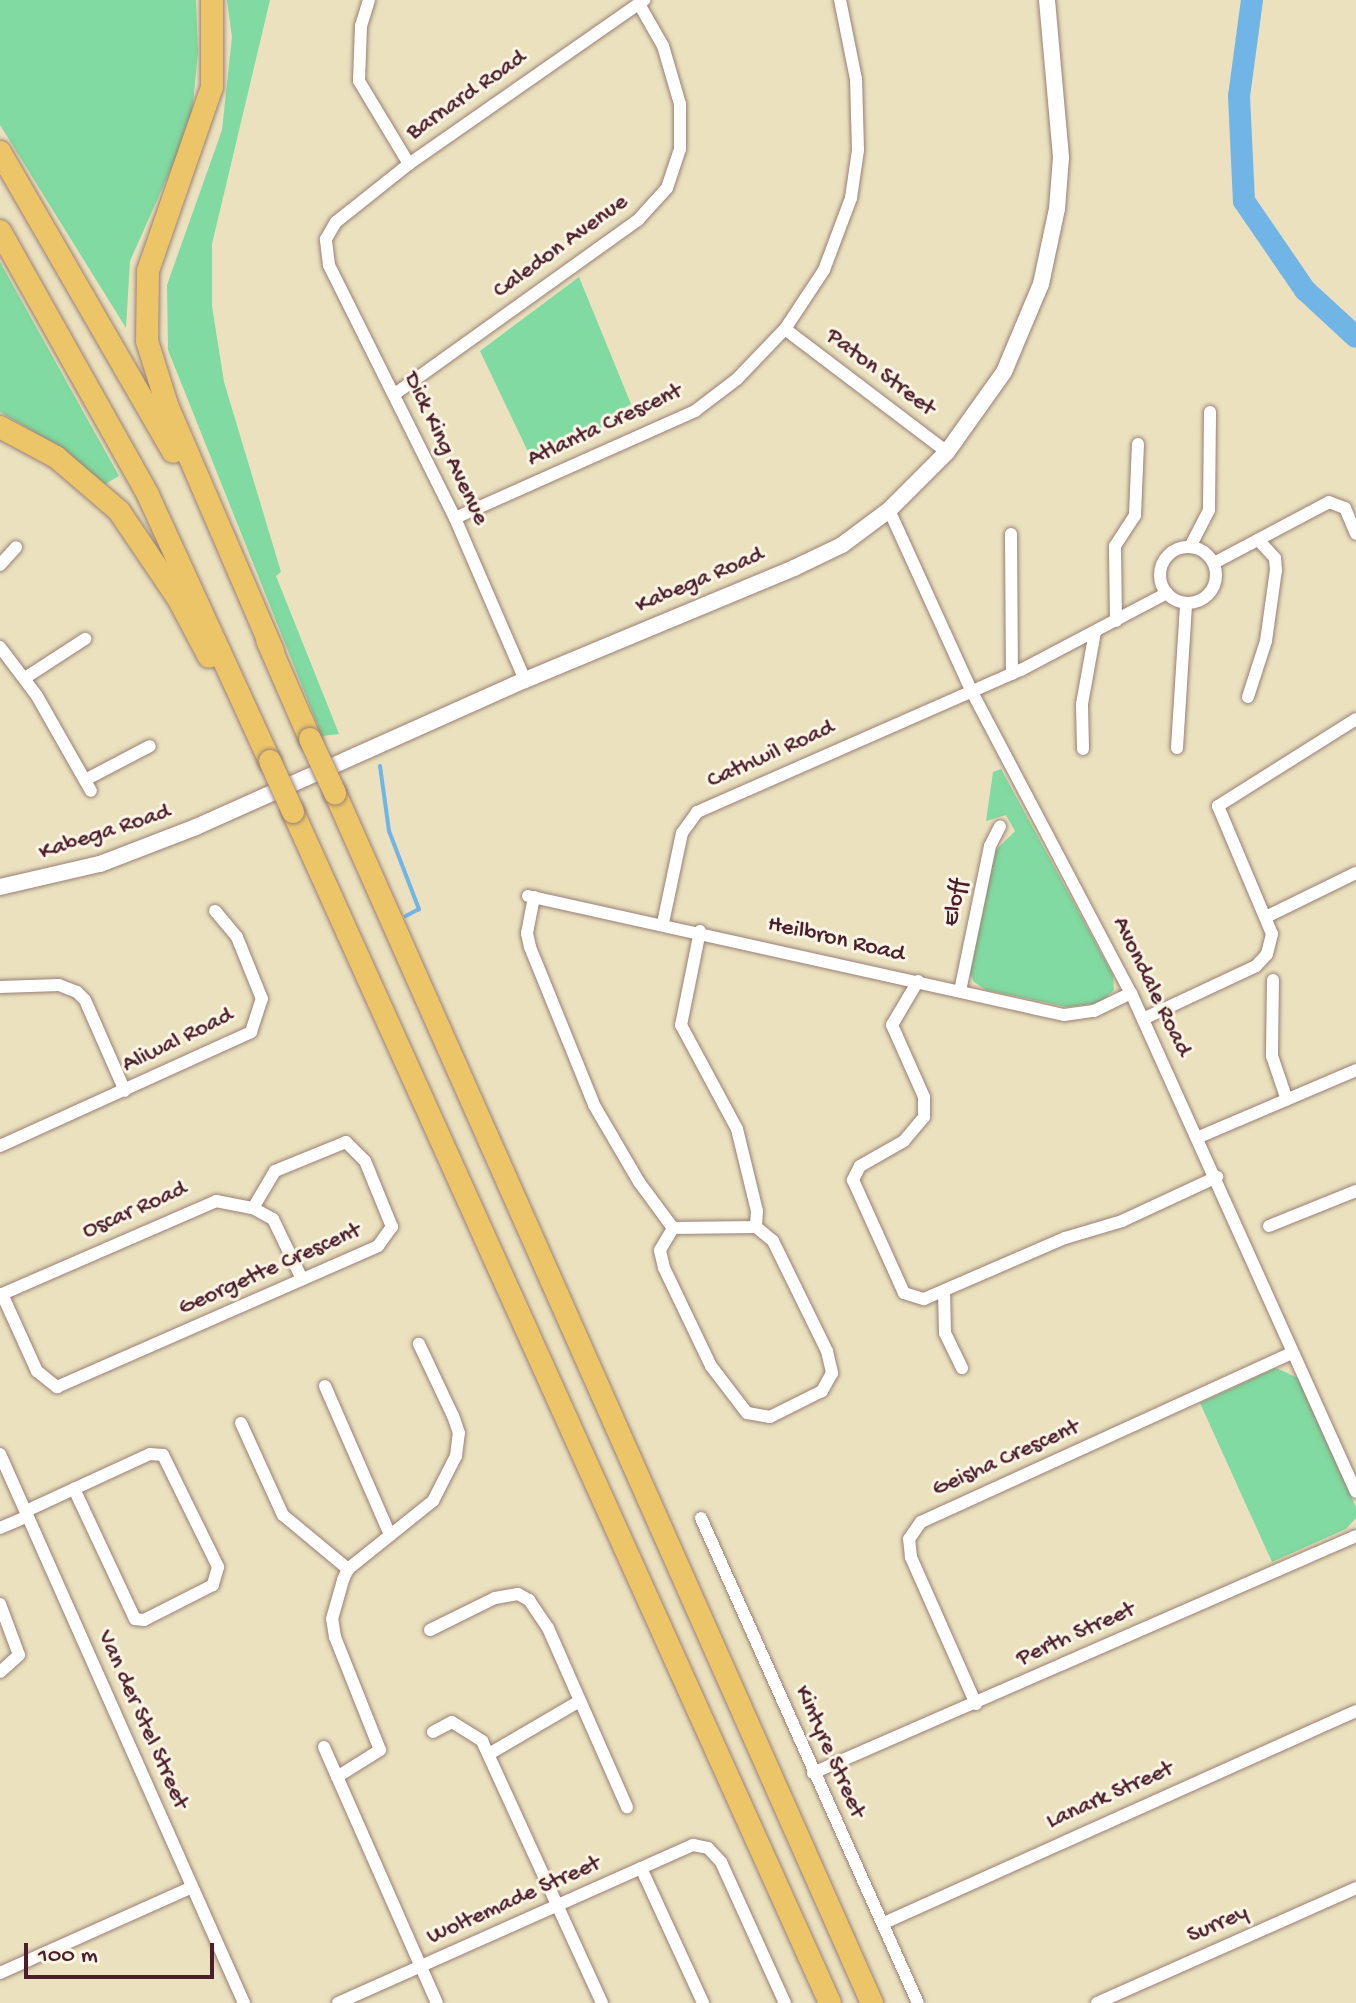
<!DOCTYPE html>
<html>
<head>
<meta charset="utf-8">
<style>
  body { margin:0 }
  #map { position:relative; width:1356px; height:2003px; overflow:hidden; background:#ebe1bf; font-family:"Gochi Hand",sans-serif }
  div>[style] { position:absolute }
  [style*='--x'] { left:calc(var(--x)*1px); top:calc(var(--y)*1px); width:calc(var(--w)*1px); rotate:calc(var(--a)*1deg) }
  .green>* { inset:0; background:#80daa1 }
  .stream>* { height:4px; margin:-2px; padding:0 2px; transform-origin:2px; border-radius:2px; background:#71b4e6 }
  .river>* { height:22px; margin:-11px; padding:0 11px; transform-origin:11px; border-radius:11px; background:#71b4e6 }
  .roads { filter:drop-shadow(0 0 2px #9a8075) drop-shadow(0 0 2px #9a8075) }
  .minor>* { height:12px; margin:-6px; padding:0 6px; transform-origin:6px; border-radius:6px; background:#fff }
  .minor>.ring { margin:-6px; padding:0; box-sizing:content-box; background:none; border:12px solid #fff; border-radius:50% }
  .tertiary>* { height:16px; margin:-8px; padding:0 8px; transform-origin:8px; border-radius:8px; background:#fff }
  .motorway>* { height:22px; margin:-11px; padding:0 11px; transform-origin:11px; border-radius:11px; background:#edc569 }
  .bridges { filter:drop-shadow(0 0 2px #9a8075) drop-shadow(0 0 2px #9a8075) }
  .motorway-bridge>* { height:22px; margin:-11px; padding:0 11px; transform-origin:11px; border-radius:11px; background:#edc569 }
  span { translate:-50% -50%; white-space:nowrap; text-align:center; line-height:1.15; -webkit-text-stroke:6px #fcf5e5; paint-order:stroke }
  .street-label { font-size:24px; color:#4a1f2b }
  .scale { position:absolute; left:24px; top:1943px; width:190px; height:36px; box-sizing:border-box; border:4px solid #4a1f2b; border-top:0; padding-left:10px; font-size:24px; line-height:28px; white-space:nowrap; color:#4a1f2b; -webkit-text-stroke:6px #fcf5e5; paint-order:stroke }
</style>
</head>
<body>
<div id="map">
  <div class="green">
    <i style="clip-path:polygon(0 0,196px 0,198px 52px,191px 124px,130px 261px,126px 328px,0 125px)"></i>
    <i style="clip-path:polygon(227px 0,270px 0,212px 244px,212px 306px,224px 382px,281px 572px,276px 576px,339px 734px,322px 736px,168px 350px,167px 285px,222px 130px,232px 37px)"></i>
    <i style="clip-path:polygon(0 262px,119px 476px,102px 486px,65px 450px,0 412px)"></i>
    <i style="clip-path:polygon(579px 277px,631px 404px,622px 409px,626px 417px,532px 460px,480px 351px)"></i>
    <i style="clip-path:polygon(1001px 769px,1113px 975px,1114px 990px,1100px 1003px,1067px 1007px,986px 990px,974px 982px,970px 974px,995px 851px,1015px 831px,1006px 815px,986px 821px,993px 772px)"></i>
    <i style="clip-path:polygon(1276px 1368px,1298px 1378px,1356px 1507px,1356px 1518px,1346px 1529px,1272px 1562px,1200px 1403px)"></i>
  </div>
  <div class="stream">
    <i style="--x:380;--y:766;--w:66;--a:82.1"></i>
    <i style="--x:389;--y:831;--w:84;--a:69"></i>
    <i style="--x:419;--y:909;--w:15;--a:152"></i>
  </div>
  <div class="river">
    <i style="--x:1252;--y:0;--w:97;--a:97.7"></i>
    <i style="--x:1239;--y:96;--w:105;--a:87.3"></i>
    <i style="--x:1244;--y:201;--w:108;--a:55.6"></i>
    <i style="--x:1305;--y:290;--w:69;--a:42.7"></i>
  </div>
  <div class="roads">
    <div class="minor">
      <i style="--x:369;--y:0;--w:27;--a:107"></i>
      <i style="--x:361;--y:26;--w:55;--a:92.1"></i>
      <i style="--x:359;--y:81;--w:97;--a:58.9"></i>
      <i style="--x:785;--y:329;--w:203;--a:37.2"></i>
      <i style="--x:395;--y:394;--w:299;--a:-35.6"></i>
      <i style="--x:638;--y:220;--w:43;--a:-47.8"></i>
      <i style="--x:667;--y:188;--w:41;--a:-71.6"></i>
      <i style="--x:680;--y:149;--w:45;--a:-90"></i>
      <i style="--x:680;--y:104;--w:60;--a:-106.3"></i>
      <i style="--x:663;--y:46;--w:48;--a:-119.7"></i>
      <i style="--x:889;--y:510;--w:200;--a:65.5"></i>
      <i style="--x:972;--y:692;--w:340;--a:62.2"></i>
      <i style="--x:1131;--y:993;--w:547;--a:65.73"></i>
      <i style="--x:455;--y:518;--w:263;--a:-24"></i>
      <i style="--x:695;--y:411;--w:53;--a:-37.3"></i>
      <i style="--x:737;--y:379;--w:69;--a:-46.2"></i>
      <i style="--x:785;--y:329;--w:71;--a:-56.5"></i>
      <i style="--x:824;--y:270;--w:77;--a:-69.4"></i>
      <i style="--x:851;--y:198;--w:49;--a:-81.7"></i>
      <i style="--x:858;--y:150;--w:71;--a:-91.6"></i>
      <i style="--x:856;--y:79;--w:81;--a:-101.4"></i>
      <i style="--x:1011;--y:534;--w:140;--a:89.6"></i>
      <i class="ring" style="left:1160px;top:547px;width:44px;height:44px"></i>
      <i style="--x:1190;--y:547;--w:42;--a:-62.8"></i>
      <i style="--x:1209;--y:510;--w:98;--a:-89.4"></i>
      <i style="--x:1214;--y:563;--w:130;--a:-27.9"></i>
      <i style="--x:1329;--y:502;--w:17;--a:21"></i>
      <i style="--x:1345;--y:508;--w:28;--a:67"></i>
      <i style="--x:0;--y:565;--w:24;--a:-48"></i>
      <i style="--x:1116;--y:621;--w:75;--a:-90.8"></i>
      <i style="--x:1115;--y:546;--w:37;--a:-57"></i>
      <i style="--x:1135;--y:515;--w:71;--a:-87.6"></i>
      <i style="--x:0;--y:647;--w:61;--a:52.9"></i>
      <i style="--x:37;--y:696;--w:109;--a:60.4"></i>
      <i style="--x:25;--y:678;--w:72;--a:-33"></i>
      <i style="--x:525;--y:680;--w:176;--a:-113.4"></i>
      <i style="--x:455;--y:518;--w:283;--a:-116.5"></i>
      <i style="--x:329;--y:265;--w:26;--a:-97"></i>
      <i style="--x:326;--y:239;--w:20;--a:-60"></i>
      <i style="--x:336;--y:222;--w:93;--a:-38.5"></i>
      <i style="--x:409;--y:164;--w:287;--a:-34.9"></i>
      <i style="--x:1248;--y:697;--w:59;--a:-72.2"></i>
      <i style="--x:1266;--y:641;--w:72;--a:-82"></i>
      <i style="--x:1276;--y:570;--w:12;--a:-95"></i>
      <i style="--x:1275;--y:558;--w:25;--a:-133"></i>
      <i style="--x:1177;--y:748;--w:145;--a:-86.4"></i>
      <i style="--x:1083;--y:749;--w:45;--a:-91.3"></i>
      <i style="--x:1082;--y:704;--w:73;--a:-79.8"></i>
      <i style="--x:85;--y:780;--w:73;--a:-27.6"></i>
      <i style="--x:528;--y:896;--w:549;--a:12.52"></i>
      <i style="--x:1064;--y:1015;--w:30;--a:-8"></i>
      <i style="--x:1094;--y:1011;--w:41;--a:-25.9"></i>
      <i style="--x:534;--y:897;--w:37;--a:101"></i>
      <i style="--x:527;--y:933;--w:14;--a:78"></i>
      <i style="--x:530;--y:947;--w:170;--a:67.9"></i>
      <i style="--x:594;--y:1105;--w:89;--a:59.7"></i>
      <i style="--x:639;--y:1182;--w:57;--a:53.5"></i>
      <i style="--x:673;--y:1228;--w:83;--a:-0.7"></i>
      <i style="--x:756;--y:1227;--w:22;--a:39"></i>
      <i style="--x:773;--y:1241;--w:123;--a:63.9"></i>
      <i style="--x:827;--y:1351;--w:23;--a:77"></i>
      <i style="--x:832;--y:1373;--w:21;--a:119"></i>
      <i style="--x:822;--y:1391;--w:58;--a:153.4"></i>
      <i style="--x:770;--y:1417;--w:23;--a:-170"></i>
      <i style="--x:747;--y:1413;--w:59;--a:-127.5"></i>
      <i style="--x:711;--y:1366;--w:109;--a:-115.6"></i>
      <i style="--x:664;--y:1268;--w:18;--a:-103"></i>
      <i style="--x:660;--y:1250;--w:26;--a:-59"></i>
      <i style="--x:1266;--y:917;--w:100;--a:-26.1"></i>
      <i style="--x:663;--y:923;--w:92;--a:-78.1"></i>
      <i style="--x:682;--y:833;--w:26;--a:-54"></i>
      <i style="--x:697;--y:812;--w:354;--a:-23.7"></i>
      <i style="--x:1021;--y:670;--w:165;--a:-27.8"></i>
      <i style="--x:700;--y:931;--w:96;--a:101.4"></i>
      <i style="--x:681;--y:1025;--w:118;--a:61.7"></i>
      <i style="--x:737;--y:1129;--w:84;--a:76.3"></i>
      <i style="--x:757;--y:1211;--w:16;--a:94"></i>
      <i style="--x:1273;--y:980;--w:76;--a:90.8"></i>
      <i style="--x:1272;--y:1056;--w:46;--a:71.2"></i>
      <i style="--x:918;--y:981;--w:51;--a:120.6"></i>
      <i style="--x:892;--y:1025;--w:79;--a:66"></i>
      <i style="--x:924;--y:1097;--w:20;--a:90"></i>
      <i style="--x:924;--y:1117;--w:31;--a:130"></i>
      <i style="--x:904;--y:1141;--w:51;--a:150.4"></i>
      <i style="--x:860;--y:1166;--w:16;--a:117"></i>
      <i style="--x:853;--y:1180;--w:124;--a:65.7"></i>
      <i style="--x:904;--y:1293;--w:21;--a:17"></i>
      <i style="--x:924;--y:1299;--w:154;--a:-23.4"></i>
      <i style="--x:1065;--y:1238;--w:59;--a:-16.6"></i>
      <i style="--x:1122;--y:1221;--w:105;--a:-24.9"></i>
      <i style="--x:0;--y:987;--w:59;--a:-1.9"></i>
      <i style="--x:59;--y:985;--w:19;--a:21"></i>
      <i style="--x:77;--y:992;--w:11;--a:45"></i>
      <i style="--x:85;--y:1000;--w:99;--a:66.3"></i>
      <i style="--x:960;--y:991;--w:148;--a:-78.3"></i>
      <i style="--x:990;--y:846;--w:22;--a:-63"></i>
      <i style="--x:1143;--y:1019;--w:125;--a:-25.1"></i>
      <i style="--x:1256;--y:966;--w:16;--a:-47"></i>
      <i style="--x:1267;--y:954;--w:21;--a:-76"></i>
      <i style="--x:1272;--y:934;--w:139;--a:-112.9"></i>
      <i style="--x:1218;--y:806;--w:163;--a:-32.2"></i>
      <i style="--x:1199;--y:1137;--w:171;--a:-23.1"></i>
      <i style="--x:0;--y:1146;--w:276;--a:-24.4"></i>
      <i style="--x:251;--y:1032;--w:35;--a:-72"></i>
      <i style="--x:262;--y:999;--w:67;--a:-112"></i>
      <i style="--x:237;--y:937;--w:34;--a:-130"></i>
      <i style="--x:1269;--y:1226;--w:94;--a:-21.9"></i>
      <i style="--x:944;--y:1291;--w:42;--a:88.6"></i>
      <i style="--x:945;--y:1333;--w:39;--a:64"></i>
      <i style="--x:2;--y:1294;--w:85;--a:65.6"></i>
      <i style="--x:37;--y:1371;--w:26;--a:39"></i>
      <i style="--x:57;--y:1387;--w:351;--a:-23.7"></i>
      <i style="--x:378;--y:1246;--w:24;--a:-54"></i>
      <i style="--x:392;--y:1227;--w:71;--a:-112.2"></i>
      <i style="--x:365;--y:1161;--w:27;--a:-135"></i>
      <i style="--x:346;--y:1142;--w:77;--a:157.8"></i>
      <i style="--x:275;--y:1171;--w:43;--a:120.7"></i>
      <i style="--x:0;--y:1295;--w:236;--a:-23.5"></i>
      <i style="--x:216;--y:1201;--w:38;--a:11"></i>
      <i style="--x:253;--y:1208;--w:23;--a:29"></i>
      <i style="--x:273;--y:1219;--w:67;--a:64.2"></i>
      <i style="--x:325;--y:1386;--w:163;--a:66.4"></i>
      <i style="--x:241;--y:1423;--w:101;--a:65.5"></i>
      <i style="--x:283;--y:1515;--w:85;--a:39.7"></i>
      <i style="--x:0;--y:1454;--w:601;--a:66.04"></i>
      <i style="--x:26;--y:1511;--w:136;--a:-24.7"></i>
      <i style="--x:150;--y:1454;--w:13;--a:4"></i>
      <i style="--x:163;--y:1455;--w:125;--a:63.8"></i>
      <i style="--x:218;--y:1567;--w:19;--a:106"></i>
      <i style="--x:213;--y:1585;--w:77;--a:153.1"></i>
      <i style="--x:144;--y:1620;--w:9;--a:-174"></i>
      <i style="--x:135;--y:1619;--w:144;--a:-115.1"></i>
      <i style="--x:701;--y:1518;--w:531;--a:65.9"></i>
      <i style="--x:0;--y:1528;--w:30;--a:-23"></i>
      <i style="--x:0;--y:1604;--w:54;--a:69.6"></i>
      <i style="--x:19;--y:1655;--w:25;--a:138"></i>
      <i style="--x:430;--y:1630;--w:72;--a:-26.2"></i>
      <i style="--x:495;--y:1598;--w:23;--a:-10"></i>
      <i style="--x:518;--y:1594;--w:13;--a:29"></i>
      <i style="--x:529;--y:1600;--w:34;--a:56"></i>
      <i style="--x:548;--y:1628;--w:196;--a:66.2"></i>
      <i style="--x:976;--y:1704;--w:161;--a:-113.9"></i>
      <i style="--x:911;--y:1557;--w:18;--a:-96"></i>
      <i style="--x:909;--y:1539;--w:21;--a:-55"></i>
      <i style="--x:921;--y:1522;--w:408;--a:-24.5"></i>
      <i style="--x:433;--y:1732;--w:21;--a:-28"></i>
      <i style="--x:452;--y:1722;--w:36;--a:32"></i>
      <i style="--x:482;--y:1741;--w:288;--a:65.4"></i>
      <i style="--x:324;--y:1747;--w:280;--a:66.2"></i>
      <i style="--x:489;--y:1754;--w:103;--a:-30.3"></i>
      <i style="--x:813;--y:1773;--w:592;--a:-23.58"></i>
      <i style="--x:337;--y:1777;--w:51;--a:-32.1"></i>
      <i style="--x:380;--y:1750;--w:122;--a:-111.7"></i>
      <i style="--x:335;--y:1637;--w:18;--a:-99"></i>
      <i style="--x:332;--y:1619;--w:41;--a:-74.2"></i>
      <i style="--x:343;--y:1580;--w:12;--a:-66"></i>
      <i style="--x:348;--y:1569;--w:109;--a:-38.7"></i>
      <i style="--x:433;--y:1501;--w:51;--a:-62.9"></i>
      <i style="--x:456;--y:1456;--w:23;--a:-83"></i>
      <i style="--x:459;--y:1433;--w:18;--a:-109"></i>
      <i style="--x:453;--y:1416;--w:80;--a:-115.3"></i>
      <i style="--x:641;--y:1868;--w:149;--a:65.3"></i>
      <i style="--x:884;--y:1923;--w:517;--a:-24.19"></i>
      <i style="--x:0;--y:1973;--w:210;--a:-24.1"></i>
      <i style="--x:338;--y:2003;--w:389;--a:-24"></i>
      <i style="--x:693;--y:1845;--w:15;--a:11"></i>
      <i style="--x:708;--y:1848;--w:19;--a:47"></i>
      <i style="--x:721;--y:1862;--w:155;--a:65.6"></i>
      <i style="--x:1097;--y:2003;--w:283;--a:-23.9"></i>
    </div>
    <div class="tertiary">
      <i style="--x:0;--y:887;--w:103;--a:-13"></i>
      <i style="--x:100;--y:864;--w:103;--a:-21.1"></i>
      <i style="--x:196;--y:827;--w:360;--a:-24.1"></i>
      <i style="--x:525;--y:680;--w:291;--a:-22.6"></i>
      <i style="--x:794;--y:568;--w:53;--a:-25.6"></i>
      <i style="--x:842;--y:545;--w:59;--a:-36.7"></i>
      <i style="--x:889;--y:510;--w:82;--a:-45"></i>
      <i style="--x:947;--y:452;--w:98;--a:-54.5"></i>
      <i style="--x:1004;--y:372;--w:95;--a:-67.2"></i>
      <i style="--x:1041;--y:284;--w:77;--a:-78"></i>
      <i style="--x:1057;--y:209;--w:52;--a:-85.6"></i>
      <i style="--x:1061;--y:157;--w:158;--a:-95.1"></i>
    </div>
    <div class="motorway">
      <i style="--x:212;--y:0;--w:87;--a:90"></i>
      <i style="--x:212;--y:87;--w:195;--a:109.2"></i>
      <i style="--x:148;--y:271;--w:70;--a:90.8"></i>
      <i style="--x:147;--y:341;--w:67;--a:72.6"></i>
      <i style="--x:167;--y:405;--w:268;--a:66.7"></i>
      <i style="--x:0;--y:152;--w:346;--a:60"></i>
      <i style="--x:0;--y:231;--w:303;--a:60.7"></i>
      <i style="--x:148;--y:495;--w:293;--a:65.4"></i>
      <i style="--x:0;--y:427;--w:64;--a:28.2"></i>
      <i style="--x:56;--y:457;--w:83;--a:40.6"></i>
      <i style="--x:119;--y:511;--w:107;--a:56"></i>
      <i style="--x:179;--y:600;--w:64;--a:62.2"></i>
      <i style="--x:267;--y:640;--w:108;--a:66.5"></i>
      <i style="--x:335;--y:793;--w:1324;--a:66.07"></i>
      <i style="--x:293;--y:812;--w:1306;--a:65.73"></i>
    </div>
  </div>
  <div class="bridges">
    <div class="motorway-bridge">
      <i style="--x:310;--y:739;--w:60;--a:65.2"></i>
      <i style="--x:270;--y:761;--w:56;--a:65.7"></i>
    </div>
  </div>
  <div class="street-label">
    <span style="left:467px;top:96px;rotate:-35deg">Barnard Road</span>
    <span style="left:561px;top:247px;rotate:-36deg">Caledon Avenue</span>
    <span style="left:880px;top:373px;rotate:37deg">Paton Street</span>
    <span style="left:605px;top:426px;rotate:-25deg">Atlanta Crescent</span>
    <span style="left:445px;top:449px;rotate:64deg">Dick King Avenue</span>
    <span style="left:700px;top:581px;rotate:-23deg">Kabega Road</span>
    <span style="left:771px;top:755px;rotate:-24deg">Cathwil Road</span>
    <span style="left:105px;top:833px;rotate:-18deg">Kabega Road</span>
    <span style="left:956px;top:903px;rotate:-78deg">Eloff</span>
    <span style="left:836px;top:940px;rotate:13deg">Heilbron Road</span>
    <span style="left:1151px;top:987px;rotate:64deg">Avondale Road</span>
    <span style="left:178px;top:1041px;rotate:-26deg">Aliwal Road</span>
    <span style="left:135px;top:1211px;rotate:-24deg">Oscar Road</span>
    <span style="left:270px;top:1270px;rotate:-24deg">Georgette Crescent</span>
    <span style="left:1006px;top:1459px;rotate:-24deg">Geisha Crescent</span>
    <span style="left:1076px;top:1635px;rotate:-24deg">Perth Street</span>
    <span style="left:142px;top:1720px;rotate:66deg">Van der Stel Street</span>
    <span style="left:829px;top:1752px;rotate:66deg">Kintyre Street</span>
    <span style="left:1110px;top:1796px;rotate:-24deg">Lanark Street</span>
    <span style="left:514px;top:1901px;rotate:-24deg">Woltemade Street</span>
    <span style="left:1218px;top:1925px;rotate:-24deg">Surrey</span>
  </div>
  <div class="scale">100 m</div>
</div>
</body>
</html>
